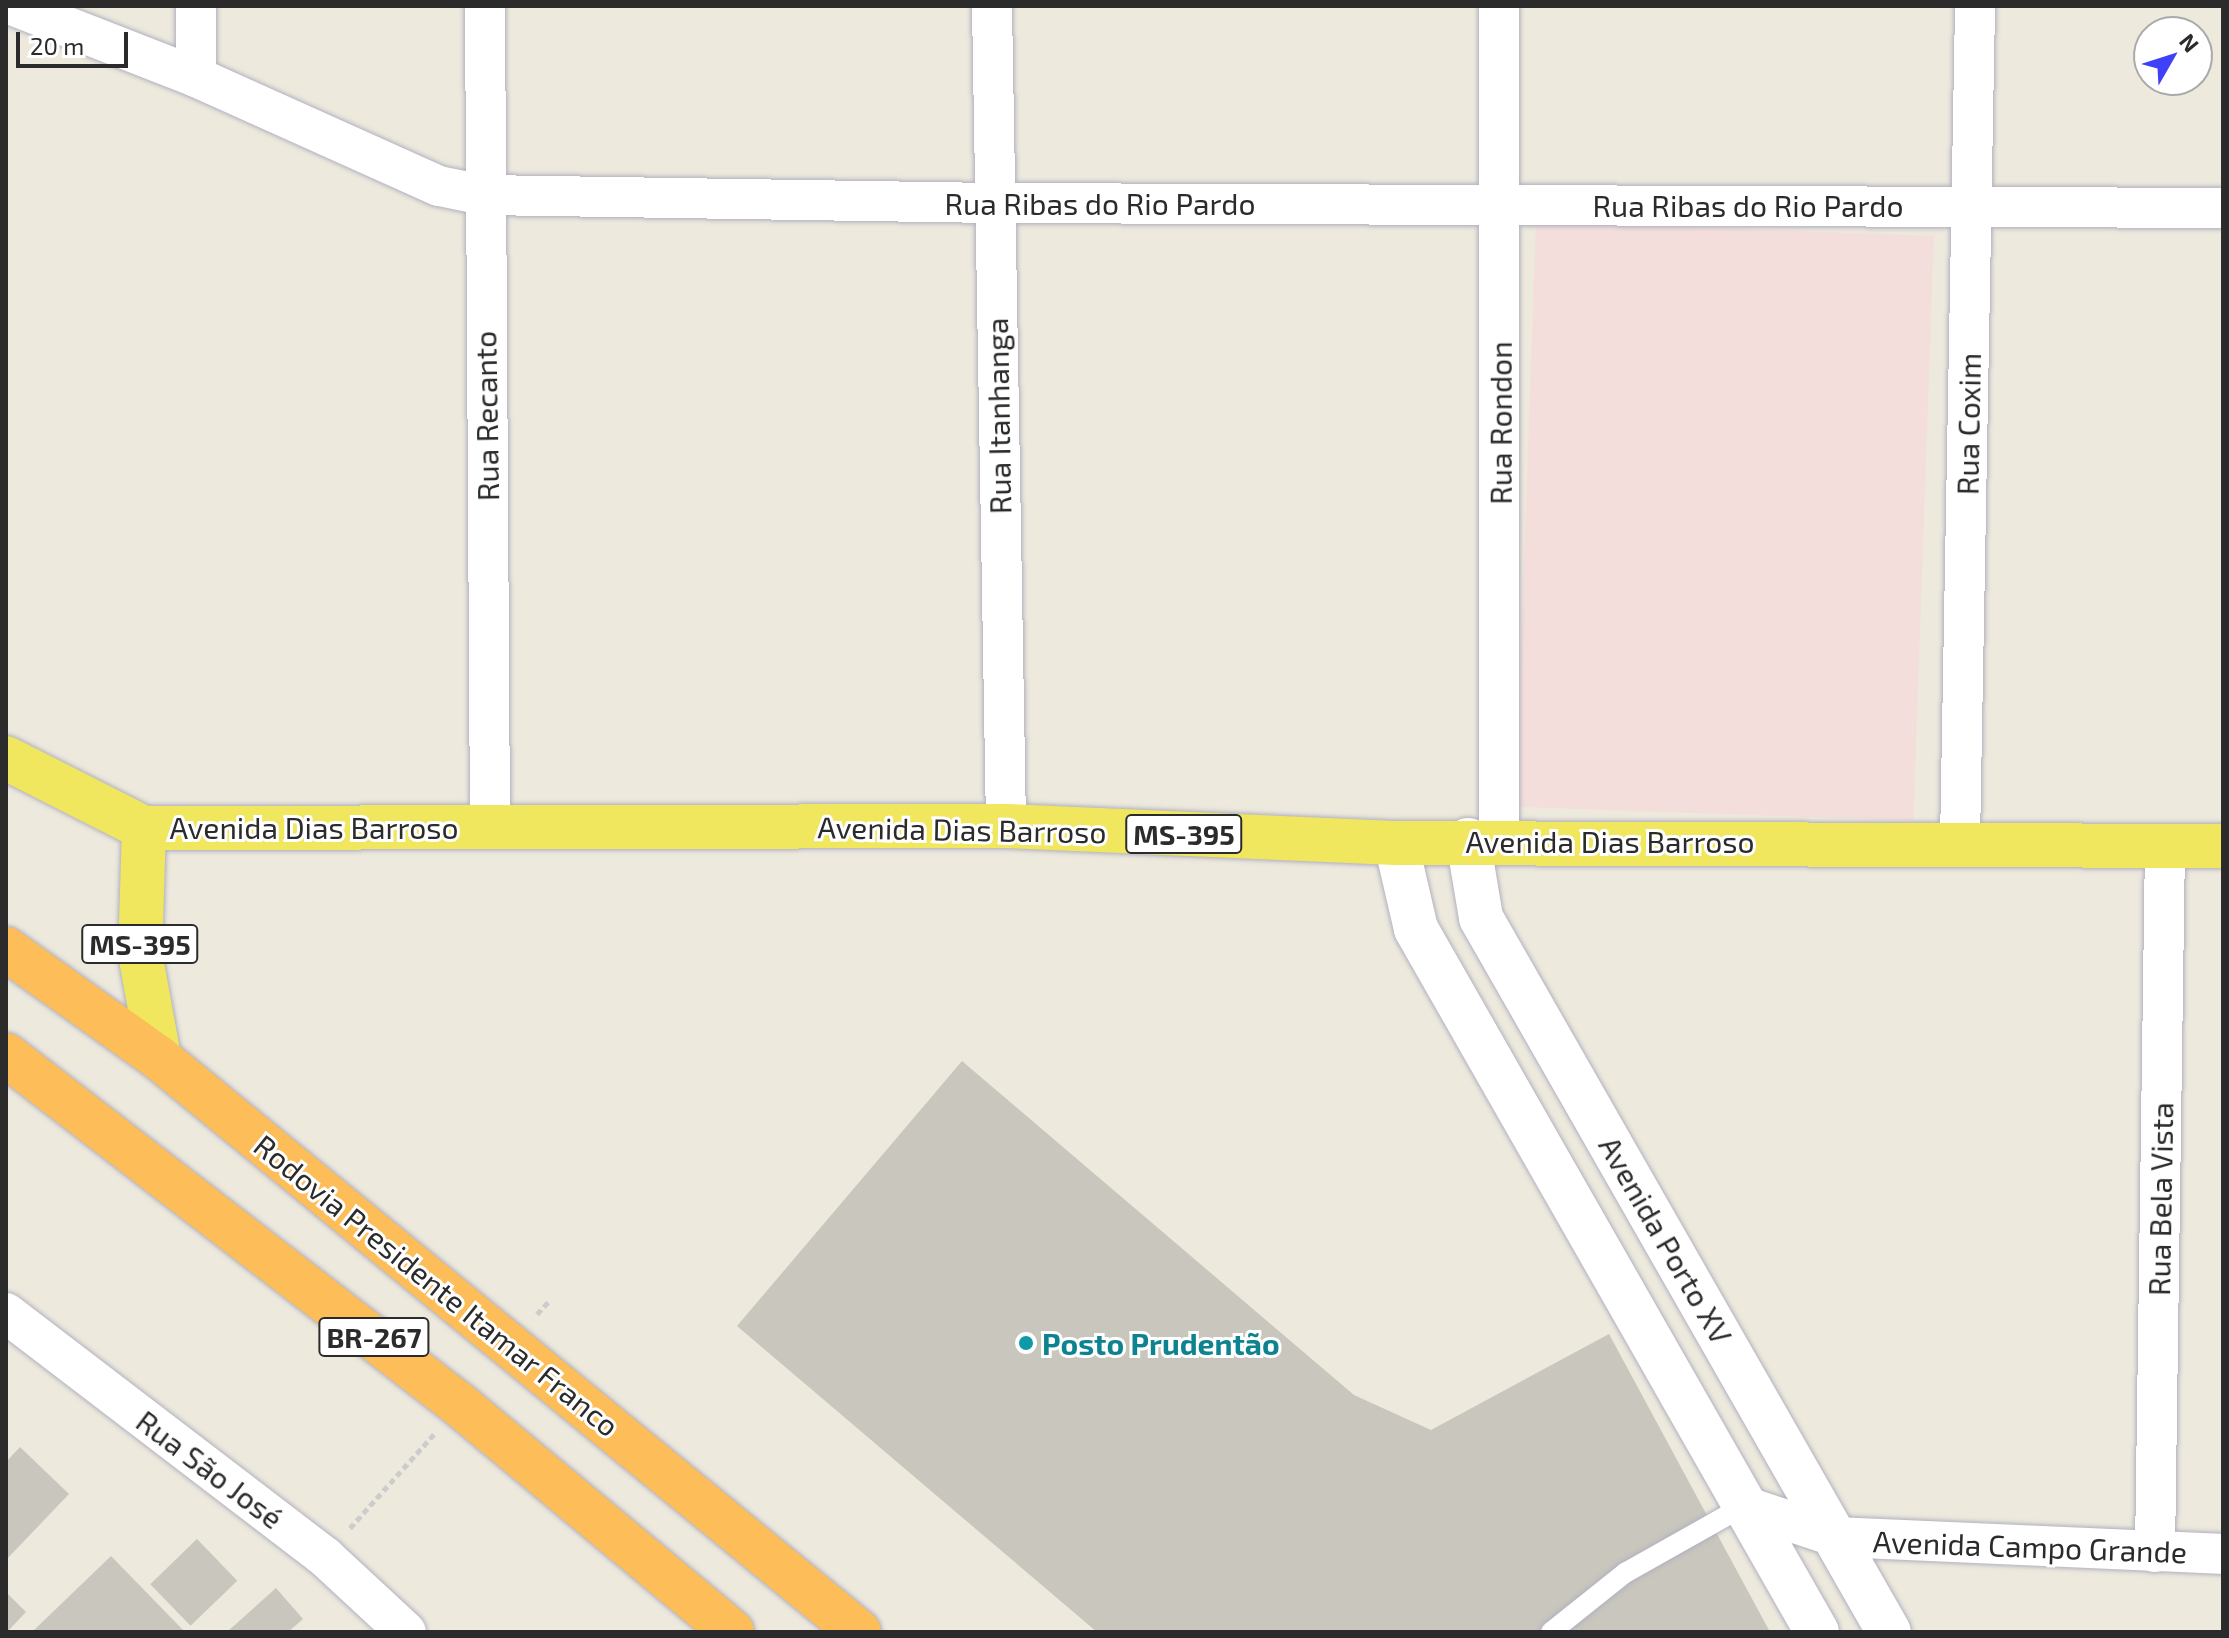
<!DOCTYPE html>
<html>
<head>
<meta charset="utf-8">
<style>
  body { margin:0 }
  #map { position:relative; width:2229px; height:1638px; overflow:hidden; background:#ede9dd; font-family:"Exo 2",sans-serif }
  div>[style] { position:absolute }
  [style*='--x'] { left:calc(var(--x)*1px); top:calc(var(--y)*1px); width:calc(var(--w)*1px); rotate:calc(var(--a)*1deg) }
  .medical>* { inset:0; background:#f3dedb; transform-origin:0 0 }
  .building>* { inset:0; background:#c8c6bd; transform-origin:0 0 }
  .path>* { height:5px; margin-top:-2.5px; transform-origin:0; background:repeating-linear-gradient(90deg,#ccc 0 6px,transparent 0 10px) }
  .roads { filter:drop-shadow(0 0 2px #b1b1bf) drop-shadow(0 0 2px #b1b1bf) }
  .lane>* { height:20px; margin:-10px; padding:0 10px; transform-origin:10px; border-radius:10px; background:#fff }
  .street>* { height:40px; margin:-20px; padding:0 20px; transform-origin:20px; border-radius:20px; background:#fff }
  .secondary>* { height:44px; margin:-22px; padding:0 22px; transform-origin:22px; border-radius:22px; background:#fff }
  .primary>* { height:44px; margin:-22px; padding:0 22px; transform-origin:22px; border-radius:22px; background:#f0e75f }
  .highway>* { height:44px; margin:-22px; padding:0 22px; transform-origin:22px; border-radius:22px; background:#fdbd58 }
  .dots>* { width:22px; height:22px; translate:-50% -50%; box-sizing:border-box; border:4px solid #fff; border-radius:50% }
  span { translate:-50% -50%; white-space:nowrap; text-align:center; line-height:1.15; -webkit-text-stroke:6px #fff; paint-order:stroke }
  .shield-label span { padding:2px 6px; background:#fff; border:2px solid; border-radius:6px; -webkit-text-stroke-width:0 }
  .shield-label { font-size:28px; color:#2b2b2b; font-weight:700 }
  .street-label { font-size:30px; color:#2b2b2b }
  .culture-label { font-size:30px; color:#0d838f; font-weight:700 }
  .left { translate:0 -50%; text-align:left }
  .frame { position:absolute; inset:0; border:8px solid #2b2b2b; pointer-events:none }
  .north { position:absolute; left:2133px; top:16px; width:80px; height:80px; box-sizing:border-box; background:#fff; border:2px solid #aaa; border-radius:50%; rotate:51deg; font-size:22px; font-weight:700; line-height:32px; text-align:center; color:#2b2b2b }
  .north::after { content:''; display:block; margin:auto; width:28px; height:36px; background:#3f41f8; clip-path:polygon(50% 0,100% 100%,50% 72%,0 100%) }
  .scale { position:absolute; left:16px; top:32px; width:112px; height:36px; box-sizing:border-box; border:4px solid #2b2b2b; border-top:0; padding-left:10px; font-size:24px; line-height:28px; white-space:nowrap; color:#2b2b2b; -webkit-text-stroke:6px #fff; paint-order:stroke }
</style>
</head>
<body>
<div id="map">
  <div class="medical">
    <i style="left:1536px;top:222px;width:398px;height:585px;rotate:2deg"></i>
  </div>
  <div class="building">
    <i style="clip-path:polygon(962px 1061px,1354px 1395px,1431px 1430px,1609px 1334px,1770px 1632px,1097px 1632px,737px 1326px)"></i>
    <i style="clip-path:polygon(20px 1447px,69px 1494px,6px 1560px,6px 1462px)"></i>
    <i style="left:197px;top:1539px;width:58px;height:65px;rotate:46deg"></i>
    <i style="clip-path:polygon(111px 1556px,185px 1632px,32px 1632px)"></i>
    <i style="clip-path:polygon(276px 1588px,303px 1619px,288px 1632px,227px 1632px)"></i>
    <i style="clip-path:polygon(6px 1592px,26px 1612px,7px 1632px,6px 1632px)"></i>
  </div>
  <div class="path">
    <i style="--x:537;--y:1314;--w:19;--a:-47"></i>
    <i style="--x:350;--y:1528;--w:126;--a:-48.2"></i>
  </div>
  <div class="roads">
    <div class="lane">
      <i style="--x:1551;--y:1632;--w:95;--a:-38.6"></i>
      <i style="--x:1625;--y:1573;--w:137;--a:-29.4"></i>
    </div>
    <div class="street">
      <i style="--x:14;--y:6;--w:195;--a:21.3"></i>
      <i style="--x:196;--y:77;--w:266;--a:24.2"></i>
      <i style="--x:439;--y:186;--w:46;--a:11.3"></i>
      <i style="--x:484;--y:195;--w:510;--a:0.9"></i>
      <i style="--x:994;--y:203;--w:1229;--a:0.23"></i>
      <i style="--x:196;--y:6;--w:71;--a:90"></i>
      <i style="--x:485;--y:6;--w:821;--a:89.65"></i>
      <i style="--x:992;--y:6;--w:820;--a:89.02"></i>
      <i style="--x:1499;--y:841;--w:835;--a:-90"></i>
      <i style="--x:1960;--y:842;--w:836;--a:-88.97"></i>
      <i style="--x:6;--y:1313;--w:402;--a:37.4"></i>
      <i style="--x:325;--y:1557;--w:110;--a:42.8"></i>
      <i style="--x:1744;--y:1506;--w:98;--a:18.4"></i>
      <i style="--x:1837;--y:1537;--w:386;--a:2.5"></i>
      <i style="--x:2155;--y:1552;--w:706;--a:-89.19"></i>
    </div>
    <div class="secondary">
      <i style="--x:1468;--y:840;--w:79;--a:80.5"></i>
      <i style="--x:1481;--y:918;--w:822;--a:60.26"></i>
      <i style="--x:1396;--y:843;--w:88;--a:76.9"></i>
      <i style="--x:1416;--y:929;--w:809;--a:60.3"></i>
    </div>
    <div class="primary">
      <i style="--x:6;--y:758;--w:155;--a:26.9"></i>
      <i style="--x:144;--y:828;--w:862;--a:-0.13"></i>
      <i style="--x:1006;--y:826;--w:390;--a:2.5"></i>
      <i style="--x:1396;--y:843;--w:827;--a:0.21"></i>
      <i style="--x:144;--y:828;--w:125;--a:91.8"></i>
      <i style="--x:140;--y:953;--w:107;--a:79.7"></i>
    </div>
    <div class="highway">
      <i style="--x:6;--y:949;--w:188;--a:35.5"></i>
      <i style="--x:159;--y:1058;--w:905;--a:39.35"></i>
      <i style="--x:6;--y:1055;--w:573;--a:37.63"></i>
      <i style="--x:460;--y:1405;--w:354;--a:39.8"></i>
    </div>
  </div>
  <div class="dots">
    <i style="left:1026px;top:1343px;background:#0f9aa8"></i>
  </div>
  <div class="shield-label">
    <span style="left:1184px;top:834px">MS-395</span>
    <span style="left:140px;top:944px">MS-395</span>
    <span style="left:374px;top:1337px">BR-267</span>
  </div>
  <div class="street-label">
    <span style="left:1100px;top:203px">Rua Ribas do Rio Pardo</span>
    <span style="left:1748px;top:205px">Rua Ribas do Rio Pardo</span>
    <span style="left:486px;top:416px;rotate:-91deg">Rua Recanto</span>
    <span style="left:998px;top:416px;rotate:-91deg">Rua Itanhanga</span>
    <span style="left:1500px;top:423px;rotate:-90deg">Rua Rondon</span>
    <span style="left:1968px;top:424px;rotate:-89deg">Rua Coxim</span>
    <span style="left:314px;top:827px">Avenida Dias Barroso</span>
    <span style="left:962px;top:829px;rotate:1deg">Avenida Dias Barroso</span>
    <span style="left:1610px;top:841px">Avenida Dias Barroso</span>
    <span style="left:2160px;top:1199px;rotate:-89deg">Rua Bela Vista</span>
    <span style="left:1666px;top:1240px;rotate:60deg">Avenida Porto XV</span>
    <span style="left:437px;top:1285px;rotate:39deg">Rodovia Presidente Itamar Franco</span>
    <span style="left:210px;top:1469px;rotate:37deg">Rua São José</span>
    <span style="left:2030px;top:1546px;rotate:2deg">Avenida Campo Grande</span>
  </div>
  <div class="culture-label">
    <span class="left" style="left:1042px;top:1343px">Posto Prudentão</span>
  </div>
  <div class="frame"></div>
  <div class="north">N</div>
  <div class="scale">20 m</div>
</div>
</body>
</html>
